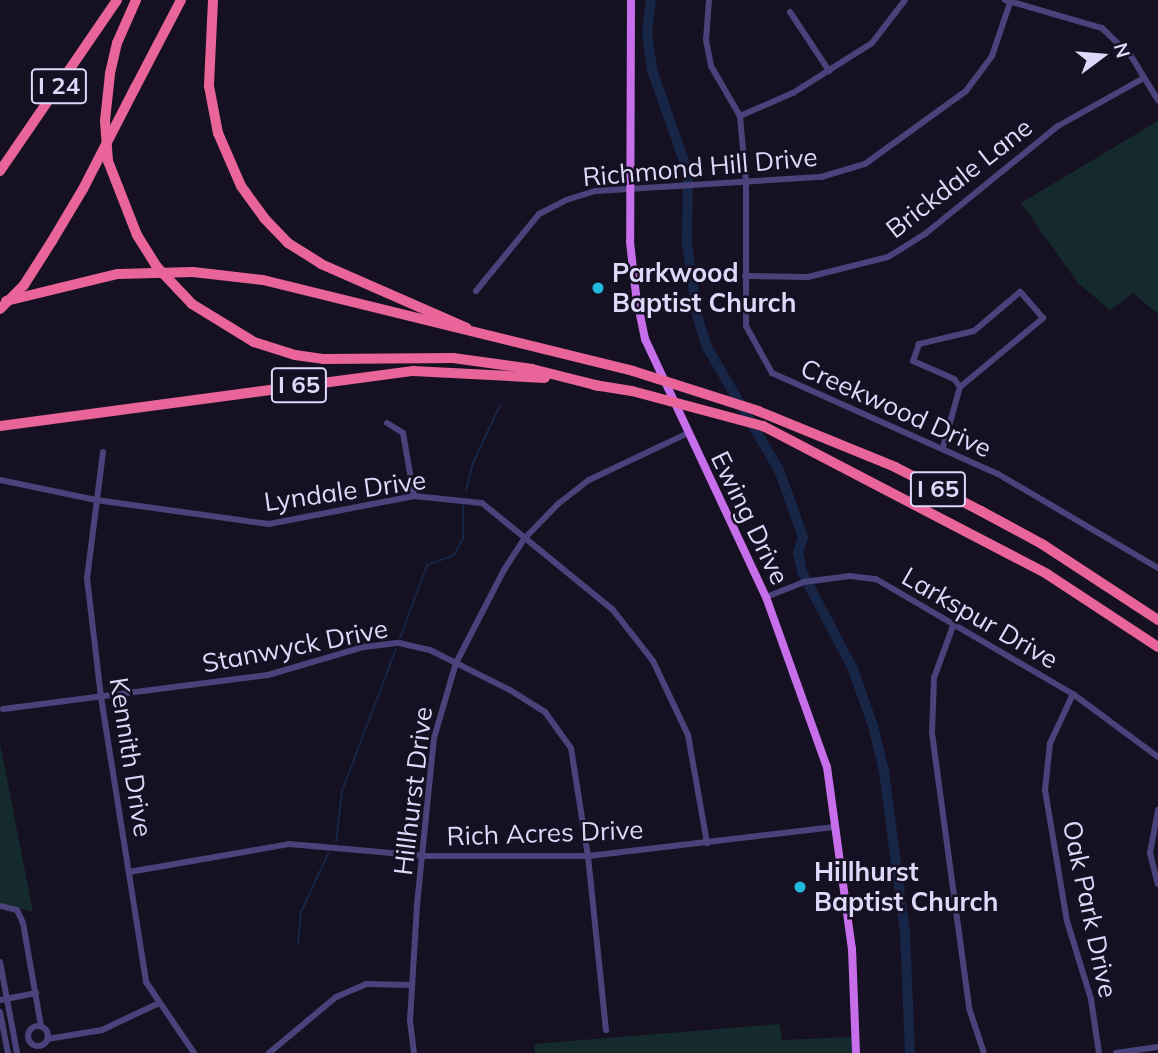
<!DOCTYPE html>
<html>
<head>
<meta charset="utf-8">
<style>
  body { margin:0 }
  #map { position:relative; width:1158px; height:1053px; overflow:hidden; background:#161122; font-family:Mulish,sans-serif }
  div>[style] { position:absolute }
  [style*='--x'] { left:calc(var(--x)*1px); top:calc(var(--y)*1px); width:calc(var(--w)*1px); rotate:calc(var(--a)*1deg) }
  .green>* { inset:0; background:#152a2c }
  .stream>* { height:2px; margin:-1px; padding:0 1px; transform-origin:1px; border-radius:1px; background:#172546 }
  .river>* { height:10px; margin:-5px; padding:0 5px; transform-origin:5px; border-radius:5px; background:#172546 }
  .minor>* { height:6px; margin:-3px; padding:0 3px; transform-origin:3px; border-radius:3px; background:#4a437b }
  .minor>.ring { margin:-3px; padding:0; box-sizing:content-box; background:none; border:6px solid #4a437b; border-radius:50% }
  .major>* { height:8px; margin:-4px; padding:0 4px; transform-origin:4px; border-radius:4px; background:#c76eeb }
  .highway>* { height:10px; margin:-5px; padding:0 5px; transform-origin:5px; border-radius:5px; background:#e96498 }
  .highway-bridge>* { height:10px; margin:-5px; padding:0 5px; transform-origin:5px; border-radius:5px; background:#e96498 }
  .dots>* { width:19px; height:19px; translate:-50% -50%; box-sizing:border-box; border:4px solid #161122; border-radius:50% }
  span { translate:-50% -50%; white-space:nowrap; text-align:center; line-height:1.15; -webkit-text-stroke:5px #161122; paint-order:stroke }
  .shield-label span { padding:2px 5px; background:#161122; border:2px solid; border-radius:5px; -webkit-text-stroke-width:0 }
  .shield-label { font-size:24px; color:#dfd8fa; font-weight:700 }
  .street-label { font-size:26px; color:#dfd8fa }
  .poi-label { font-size:26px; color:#dfd8fa; font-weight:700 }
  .left { translate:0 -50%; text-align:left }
  .north { position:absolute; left:1067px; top:21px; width:70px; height:70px; -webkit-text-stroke:5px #161122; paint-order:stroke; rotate:74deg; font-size:19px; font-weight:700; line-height:28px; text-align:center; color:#dfd8fa }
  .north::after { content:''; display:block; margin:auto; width:24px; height:32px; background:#dfd8fa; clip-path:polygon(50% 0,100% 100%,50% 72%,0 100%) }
</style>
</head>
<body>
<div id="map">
  <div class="green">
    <i style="clip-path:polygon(1158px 121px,1158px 314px,1133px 293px,1110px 310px,1078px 283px,1021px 203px)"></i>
    <i style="clip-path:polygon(0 743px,33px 912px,0 903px)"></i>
    <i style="clip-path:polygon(779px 1024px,782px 1040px,851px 1037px,852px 1053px,535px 1053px,534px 1044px)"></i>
  </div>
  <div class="stream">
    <i style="--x:466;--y:490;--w:28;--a:-75"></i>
    <i style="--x:473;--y:463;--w:64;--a:-65"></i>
    <i style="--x:400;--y:638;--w:78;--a:-69.7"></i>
    <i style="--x:427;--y:565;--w:29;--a:-20"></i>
    <i style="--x:454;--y:555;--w:18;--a:-61"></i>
    <i style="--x:463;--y:539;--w:34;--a:-90"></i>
    <i style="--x:336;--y:842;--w:51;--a:-83.3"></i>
    <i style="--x:342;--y:791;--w:152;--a:-69.2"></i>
    <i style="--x:298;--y:944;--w:32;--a:-85"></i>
    <i style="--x:301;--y:912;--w:66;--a:-65"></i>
  </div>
  <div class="river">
    <i style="--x:651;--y:0;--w:33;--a:97"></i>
    <i style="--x:647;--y:33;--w:37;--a:82"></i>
    <i style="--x:652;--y:70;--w:108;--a:70.6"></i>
    <i style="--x:688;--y:172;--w:72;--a:90.8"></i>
    <i style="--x:687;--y:244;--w:76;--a:81.7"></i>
    <i style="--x:698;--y:319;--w:29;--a:72"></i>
    <i style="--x:707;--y:347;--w:143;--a:59.7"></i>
    <i style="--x:779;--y:470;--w:71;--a:70.3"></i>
    <i style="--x:803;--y:537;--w:17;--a:107"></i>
    <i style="--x:798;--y:553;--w:19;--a:78"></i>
    <i style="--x:802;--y:572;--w:110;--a:62.3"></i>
    <i style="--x:853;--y:669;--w:60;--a:70.7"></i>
    <i style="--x:873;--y:726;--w:46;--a:76.3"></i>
    <i style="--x:884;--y:771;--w:163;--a:82.6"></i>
    <i style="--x:905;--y:933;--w:120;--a:87.6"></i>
  </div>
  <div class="minor">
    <i style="--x:709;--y:0;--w:40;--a:94.3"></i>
    <i style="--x:706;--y:40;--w:26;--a:79"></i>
    <i style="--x:711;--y:66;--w:58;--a:59.9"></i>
    <i style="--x:740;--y:116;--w:67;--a:84.9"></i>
    <i style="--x:746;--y:183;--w:143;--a:90"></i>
    <i style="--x:746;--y:326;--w:54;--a:61"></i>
    <i style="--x:772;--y:373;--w:248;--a:24.1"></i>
    <i style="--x:998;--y:474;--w:186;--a:30.4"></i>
    <i style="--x:1005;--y:0;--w:101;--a:16.1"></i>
    <i style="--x:1102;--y:28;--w:40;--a:44"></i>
    <i style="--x:1131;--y:56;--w:52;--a:58.5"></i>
    <i style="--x:790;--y:12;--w:71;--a:56.5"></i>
    <i style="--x:740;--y:116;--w:58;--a:-23.5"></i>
    <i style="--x:793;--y:93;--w:93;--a:-32.3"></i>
    <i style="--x:872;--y:43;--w:54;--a:-52.5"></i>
    <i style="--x:745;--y:276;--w:63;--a:0.9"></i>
    <i style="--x:808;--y:277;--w:82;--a:-14"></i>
    <i style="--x:888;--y:257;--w:44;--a:-31.9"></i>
    <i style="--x:925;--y:234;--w:171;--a:-39.1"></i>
    <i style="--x:1058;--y:126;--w:98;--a:-29.2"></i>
    <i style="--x:476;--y:291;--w:99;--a:-50.7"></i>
    <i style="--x:539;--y:214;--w:30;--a:-27"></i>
    <i style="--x:566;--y:200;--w:31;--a:-17"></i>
    <i style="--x:596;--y:191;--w:225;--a:-3.6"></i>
    <i style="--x:821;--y:177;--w:46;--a:-16.5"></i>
    <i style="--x:865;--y:164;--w:125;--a:-35.9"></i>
    <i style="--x:966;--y:91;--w:44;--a:-53.4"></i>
    <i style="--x:992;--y:56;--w:59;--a:-71.3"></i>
    <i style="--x:387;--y:423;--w:19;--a:32"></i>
    <i style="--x:403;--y:433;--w:64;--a:80.1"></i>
    <i style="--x:943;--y:447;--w:62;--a:-74.2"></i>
    <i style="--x:960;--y:387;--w:108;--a:-39.7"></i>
    <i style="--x:1043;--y:318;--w:35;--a:-131"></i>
    <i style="--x:1020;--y:292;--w:60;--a:139.7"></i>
    <i style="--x:974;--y:331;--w:57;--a:166.7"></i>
    <i style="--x:919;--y:344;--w:18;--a:109"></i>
    <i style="--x:913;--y:361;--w:45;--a:23.7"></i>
    <i style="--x:954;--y:379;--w:10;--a:53"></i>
    <i style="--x:103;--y:452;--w:127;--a:97.2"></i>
    <i style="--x:87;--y:578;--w:120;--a:83.3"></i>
    <i style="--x:101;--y:697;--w:289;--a:81"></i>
    <i style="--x:146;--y:982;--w:86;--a:55.9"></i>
    <i style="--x:0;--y:480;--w:98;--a:11.8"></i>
    <i style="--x:96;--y:500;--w:175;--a:7.9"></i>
    <i style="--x:269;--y:524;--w:148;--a:-10.9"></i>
    <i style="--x:414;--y:496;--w:68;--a:5.9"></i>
    <i style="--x:482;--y:503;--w:169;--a:39.2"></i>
    <i style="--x:613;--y:610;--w:65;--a:51.9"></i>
    <i style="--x:653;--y:661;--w:82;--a:64.7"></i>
    <i style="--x:688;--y:735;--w:110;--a:80"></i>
    <i style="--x:766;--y:597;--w:41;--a:-21.5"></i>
    <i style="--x:804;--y:582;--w:46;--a:-7.4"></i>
    <i style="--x:850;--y:576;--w:26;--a:7"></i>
    <i style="--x:876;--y:579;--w:228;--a:30.3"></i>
    <i style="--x:1073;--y:694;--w:106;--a:36.5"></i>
    <i style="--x:953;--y:626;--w:55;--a:110.1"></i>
    <i style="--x:934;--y:678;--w:55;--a:92.1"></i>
    <i style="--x:932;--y:733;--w:277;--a:82.3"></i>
    <i style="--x:969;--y:1008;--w:47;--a:71.6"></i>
    <i style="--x:1073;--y:694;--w:54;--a:115.1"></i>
    <i style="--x:1050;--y:743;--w:47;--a:96.1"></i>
    <i style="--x:1045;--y:790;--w:133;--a:80.5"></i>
    <i style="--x:1067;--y:921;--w:82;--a:72.9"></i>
    <i style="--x:1091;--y:999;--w:55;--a:81.6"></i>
    <i style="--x:3;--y:709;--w:267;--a:-7.3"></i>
    <i style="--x:268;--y:675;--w:100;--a:-16.3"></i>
    <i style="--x:364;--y:647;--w:35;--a:-7"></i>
    <i style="--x:399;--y:643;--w:32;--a:13"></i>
    <i style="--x:430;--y:650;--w:89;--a:26.6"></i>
    <i style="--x:510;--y:690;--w:41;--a:32.2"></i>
    <i style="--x:545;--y:712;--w:44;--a:54.2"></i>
    <i style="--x:571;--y:748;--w:109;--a:81.1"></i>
    <i style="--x:588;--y:856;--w:175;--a:84.1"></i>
    <i style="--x:1158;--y:810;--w:44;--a:100.5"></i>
    <i style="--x:1150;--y:853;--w:32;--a:76"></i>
    <i style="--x:129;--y:872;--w:162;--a:-9.9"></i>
    <i style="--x:289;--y:844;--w:137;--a:5"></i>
    <i style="--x:425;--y:856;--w:163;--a:0"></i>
    <i style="--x:588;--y:856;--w:250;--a:-6.7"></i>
    <i style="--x:0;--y:906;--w:17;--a:13"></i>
    <i style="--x:17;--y:910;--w:14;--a:65"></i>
    <i style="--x:23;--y:923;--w:105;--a:80.1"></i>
    <i style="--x:0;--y:962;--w:93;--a:79.4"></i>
    <i style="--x:0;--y:1000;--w:37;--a:-11"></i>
    <i style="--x:0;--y:1012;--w:42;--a:79"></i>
    <i class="ring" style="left:28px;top:1026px;width:14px;height:14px"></i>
    <i style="--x:47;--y:1039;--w:56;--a:-9.3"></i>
    <i style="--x:102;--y:1030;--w:61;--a:-25.3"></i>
    <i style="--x:269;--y:1053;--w:87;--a:-39.9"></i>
    <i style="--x:336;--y:997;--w:33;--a:-23"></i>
    <i style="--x:366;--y:984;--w:46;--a:1.2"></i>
    <i style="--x:414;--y:1053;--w:33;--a:-97"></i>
    <i style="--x:410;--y:1020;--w:115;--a:-86.5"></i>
    <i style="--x:417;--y:905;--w:168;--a:-84.2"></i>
    <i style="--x:434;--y:738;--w:78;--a:-73.7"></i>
    <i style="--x:456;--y:663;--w:105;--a:-62.7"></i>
    <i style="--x:504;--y:570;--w:38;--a:-57"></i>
    <i style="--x:525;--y:538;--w:47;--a:-45.9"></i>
    <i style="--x:558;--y:504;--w:39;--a:-38"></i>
    <i style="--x:589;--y:480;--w:107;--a:-25.4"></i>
    <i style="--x:1116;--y:1053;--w:42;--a:-8.1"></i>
  </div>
  <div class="major">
    <i style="--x:631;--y:0;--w:242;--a:90.2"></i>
    <i style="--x:630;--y:242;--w:53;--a:83.5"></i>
    <i style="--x:636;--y:295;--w:45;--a:78.4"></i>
    <i style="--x:645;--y:339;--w:285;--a:64.9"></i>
    <i style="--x:766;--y:597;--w:181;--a:70.3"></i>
    <i style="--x:827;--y:767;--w:184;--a:82.2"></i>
    <i style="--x:852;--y:949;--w:104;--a:87.8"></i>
  </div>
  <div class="highway">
    <i style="--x:136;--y:0;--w:47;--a:113.8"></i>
    <i style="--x:117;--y:43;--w:32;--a:103"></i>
    <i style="--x:110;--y:74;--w:47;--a:96.1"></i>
    <i style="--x:105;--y:121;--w:40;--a:85.7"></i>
    <i style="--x:108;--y:161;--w:79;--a:68.6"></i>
    <i style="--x:137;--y:235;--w:38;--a:58"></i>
    <i style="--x:157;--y:267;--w:51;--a:46.6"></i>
    <i style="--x:192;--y:304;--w:73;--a:31.5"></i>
    <i style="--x:254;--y:342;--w:43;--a:17.6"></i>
    <i style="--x:295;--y:355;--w:28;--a:8"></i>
    <i style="--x:323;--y:359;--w:130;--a:-0.4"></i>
    <i style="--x:453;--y:358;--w:80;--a:7.9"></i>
    <i style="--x:532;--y:369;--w:69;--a:14.2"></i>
    <i style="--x:213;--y:0;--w:86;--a:92.7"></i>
    <i style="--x:209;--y:86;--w:48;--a:79.2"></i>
    <i style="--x:218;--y:133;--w:58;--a:66.5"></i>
    <i style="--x:241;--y:186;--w:39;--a:54"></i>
    <i style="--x:264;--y:218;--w:35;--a:46"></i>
    <i style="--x:288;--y:243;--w:39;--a:32"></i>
    <i style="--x:321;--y:264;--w:159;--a:23.7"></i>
    <i style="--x:135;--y:88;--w:99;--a:-62.4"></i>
    <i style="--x:0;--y:171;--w:207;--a:-55.6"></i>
    <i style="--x:52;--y:241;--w:61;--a:-59.2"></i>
    <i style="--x:193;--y:272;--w:70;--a:6.5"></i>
    <i style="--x:263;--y:280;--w:381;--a:13.8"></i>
    <i style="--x:6;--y:301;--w:115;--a:-13.6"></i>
    <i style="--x:594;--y:385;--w:38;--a:9"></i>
    <i style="--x:758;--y:411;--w:148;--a:22.2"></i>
    <i style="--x:895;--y:467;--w:97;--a:27.1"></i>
    <i style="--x:981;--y:511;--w:69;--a:28.4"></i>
    <i style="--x:1042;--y:544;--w:139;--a:33.2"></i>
    <i style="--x:0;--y:426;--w:417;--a:-7.6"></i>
    <i style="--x:413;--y:371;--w:132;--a:3"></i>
    <i style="--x:763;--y:426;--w:320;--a:27.5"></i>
    <i style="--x:1047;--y:574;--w:133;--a:33.3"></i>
  </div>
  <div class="highway-bridge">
    <i style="--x:83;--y:189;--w:114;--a:-62.8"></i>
    <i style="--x:118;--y:274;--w:75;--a:-1.5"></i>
    <i style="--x:0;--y:309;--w:34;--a:-45"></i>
    <i style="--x:24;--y:285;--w:52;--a:-57.5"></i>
    <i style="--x:633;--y:371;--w:131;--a:17.7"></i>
    <i style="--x:632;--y:391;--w:136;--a:15"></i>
  </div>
  <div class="dots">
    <i style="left:598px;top:288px;background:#1fbade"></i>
    <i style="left:800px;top:887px;background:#1fbade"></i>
  </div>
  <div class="shield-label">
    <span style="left:59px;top:86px">I 24</span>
    <span style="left:299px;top:385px">I 65</span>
    <span style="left:938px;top:489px">I 65</span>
  </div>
  <div class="street-label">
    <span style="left:700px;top:167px;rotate:-5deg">Richmond Hill Drive</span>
    <span style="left:959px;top:178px;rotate:-38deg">Brickdale Lane</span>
    <span style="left:896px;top:408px;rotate:24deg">Creekwood Drive</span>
    <span style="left:345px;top:491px;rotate:-8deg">Lyndale Drive</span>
    <span style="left:750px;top:518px;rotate:64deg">Ewing Drive</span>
    <span style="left:980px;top:618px;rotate:30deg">Larkspur Drive</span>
    <span style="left:295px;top:646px;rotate:-11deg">Stanwyck Drive</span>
    <span style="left:131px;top:757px;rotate:81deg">Kennith Drive</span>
    <span style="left:413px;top:791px;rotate:-83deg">Hillhurst Drive</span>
    <span style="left:545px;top:833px;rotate:-2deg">Rich Acres Drive</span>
    <span style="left:1090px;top:909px;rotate:78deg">Oak Park Drive</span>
  </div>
  <div class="poi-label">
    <span class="left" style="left:612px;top:288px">Parkwood<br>Baptist Church</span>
    <span class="left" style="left:814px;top:887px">Hillhurst<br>Baptist Church</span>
  </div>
  <div class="north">N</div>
</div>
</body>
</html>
